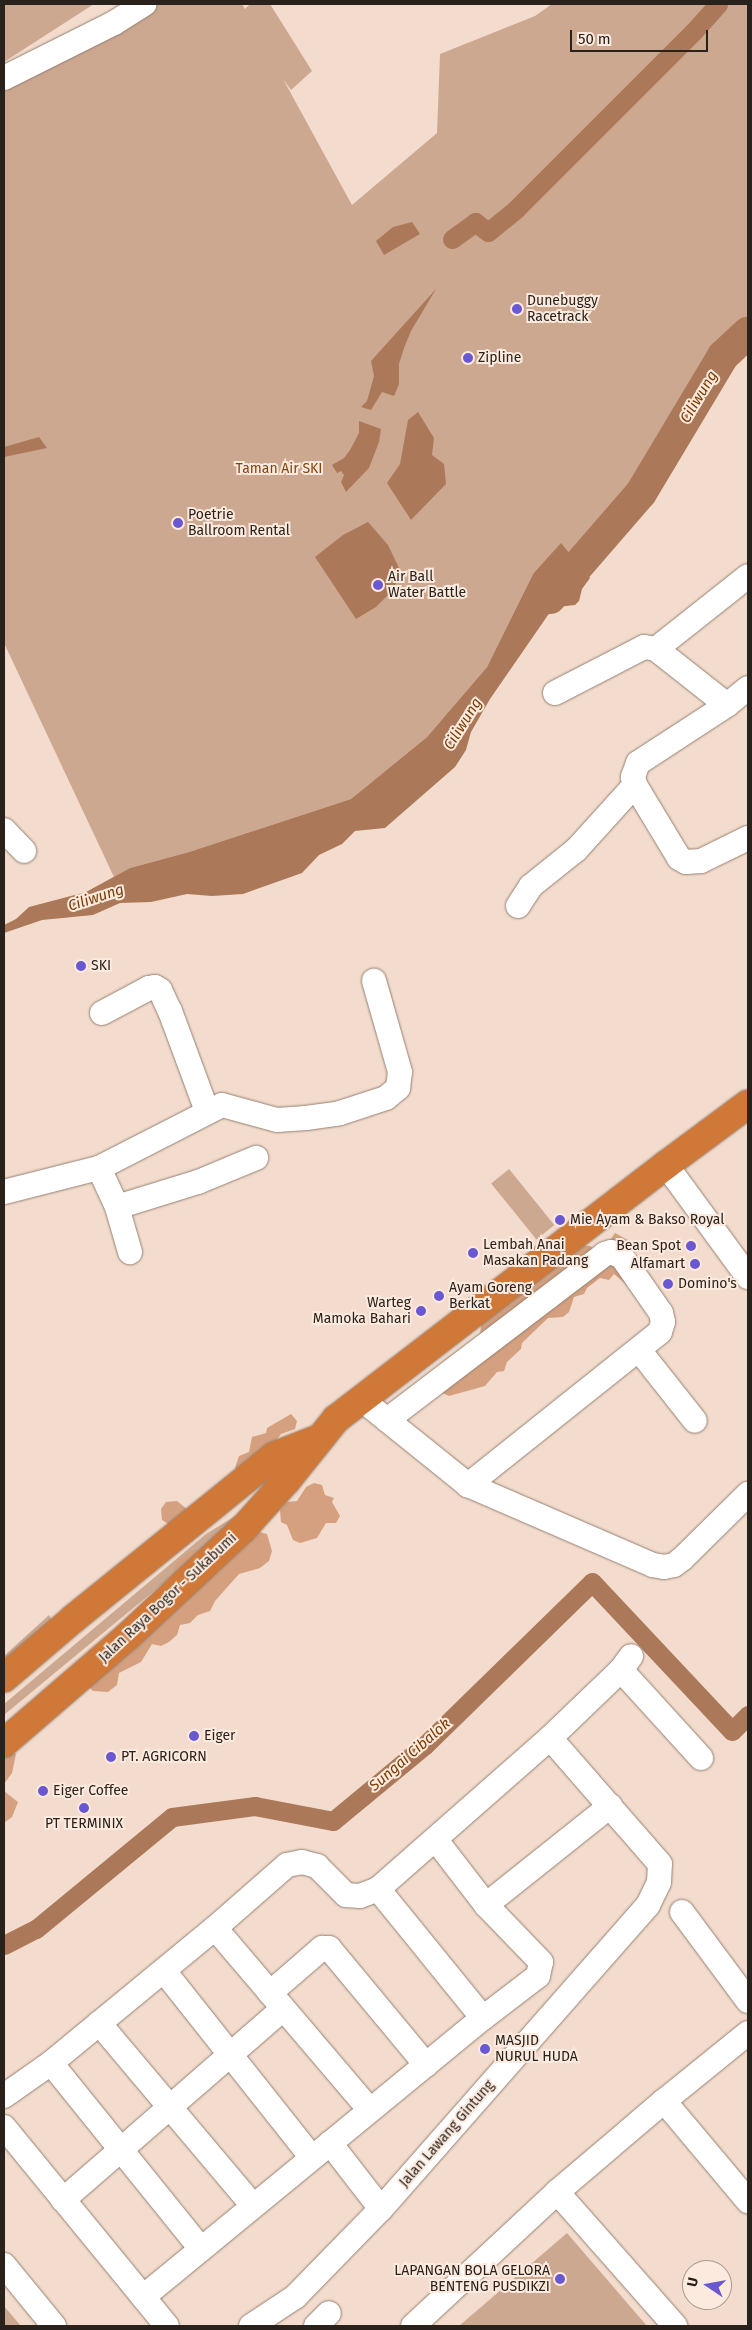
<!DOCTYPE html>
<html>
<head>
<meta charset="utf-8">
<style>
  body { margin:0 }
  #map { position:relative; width:752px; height:2330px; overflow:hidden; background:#f3dccd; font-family:"Fira Sans",sans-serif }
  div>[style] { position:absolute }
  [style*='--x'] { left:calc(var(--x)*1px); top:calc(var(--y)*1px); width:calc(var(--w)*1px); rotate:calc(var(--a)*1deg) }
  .green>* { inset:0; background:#cca891; transform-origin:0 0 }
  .forest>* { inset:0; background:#d4a07f }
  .water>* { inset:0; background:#ab7959 }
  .canal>* { height:19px; margin:-9.5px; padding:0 9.5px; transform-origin:9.5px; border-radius:9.5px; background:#ab7959 }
  .river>* { height:32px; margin:-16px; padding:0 16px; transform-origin:16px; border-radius:16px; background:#ab7959 }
  .roads { filter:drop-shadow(0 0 1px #958073) drop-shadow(0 0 1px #958073) }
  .minor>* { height:24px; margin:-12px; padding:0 12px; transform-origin:12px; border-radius:12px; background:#fff }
  .highway>* { height:28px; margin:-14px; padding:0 14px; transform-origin:14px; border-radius:14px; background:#d07838 }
  .dots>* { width:14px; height:14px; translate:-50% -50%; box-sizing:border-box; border:2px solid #fdeade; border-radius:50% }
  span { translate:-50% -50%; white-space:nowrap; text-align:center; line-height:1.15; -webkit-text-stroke:4px #fdeade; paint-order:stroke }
  .poi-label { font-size:14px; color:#29211b }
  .left { translate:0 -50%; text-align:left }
  .right { translate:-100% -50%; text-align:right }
  .park-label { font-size:14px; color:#83430e }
  .street-label { font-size:14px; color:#29211b }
  .water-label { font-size:15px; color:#7a3a00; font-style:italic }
  .frame { position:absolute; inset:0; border:5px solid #29211b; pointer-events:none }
  .north { position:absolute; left:682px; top:2260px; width:50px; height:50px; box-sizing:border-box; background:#fdeade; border:1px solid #a89a90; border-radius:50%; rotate:282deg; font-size:14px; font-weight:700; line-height:20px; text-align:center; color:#29211b }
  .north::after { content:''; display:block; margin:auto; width:18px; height:22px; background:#6958d2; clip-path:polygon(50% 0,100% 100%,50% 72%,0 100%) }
  .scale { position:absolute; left:570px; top:30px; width:138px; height:22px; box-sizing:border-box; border:2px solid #29211b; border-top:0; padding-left:6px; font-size:15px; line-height:18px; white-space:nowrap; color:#29211b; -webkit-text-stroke:4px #fdeade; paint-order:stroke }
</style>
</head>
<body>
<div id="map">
  <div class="green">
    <i style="clip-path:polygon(4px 4px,94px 4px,4px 62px)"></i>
    <i style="clip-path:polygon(142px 4px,242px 4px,245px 9px,250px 4px,270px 4px,312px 71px,291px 90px,283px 79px,352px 205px,437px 133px,440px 54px,535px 16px,552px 4px,748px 4px,748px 333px,726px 352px,639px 496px,579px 565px,533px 574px,487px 667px,427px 737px,351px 799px,189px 852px,130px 868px,114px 877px,4px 643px,4px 87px)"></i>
    <i style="left:509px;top:1169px;width:72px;height:23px;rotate:51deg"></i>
    <i style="clip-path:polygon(248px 1508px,213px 1542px,4px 1715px,4px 1704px,206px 1534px)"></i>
    <i style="clip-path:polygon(49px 1615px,56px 1627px,4px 1679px,4px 1656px)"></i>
    <i style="clip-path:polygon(567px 2233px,647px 2326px,459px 2326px)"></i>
    <i style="clip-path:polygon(4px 2306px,21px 2326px,4px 2326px)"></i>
  </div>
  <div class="forest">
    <i style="clip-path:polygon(615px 1233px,628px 1240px,636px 1293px,614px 1274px,609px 1280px,600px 1278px,587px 1288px,584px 1294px,574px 1297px,569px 1312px,563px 1317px,548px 1318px,522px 1343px,521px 1349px,507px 1362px,504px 1371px,497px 1372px,485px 1386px,449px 1396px,436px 1390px,480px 1335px,482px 1318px,582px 1245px,590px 1246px,598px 1251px,606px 1246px)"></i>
    <i style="clip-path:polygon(291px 1414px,297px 1421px,295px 1429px,281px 1434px,277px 1439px,274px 1458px,249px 1482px,235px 1468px,239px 1456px,249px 1452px,252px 1437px,266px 1433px,267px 1428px)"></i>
    <i style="clip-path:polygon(314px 1483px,322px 1485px,325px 1495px,334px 1498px,332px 1502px,340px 1516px,336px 1523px,326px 1523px,317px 1538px,300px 1543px,293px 1540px,287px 1525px,281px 1522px,280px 1510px,287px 1502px,297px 1501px,306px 1487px)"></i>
    <i style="clip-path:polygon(177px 1501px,194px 1515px,176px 1529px,162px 1520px,161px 1509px,166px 1502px)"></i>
    <i style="clip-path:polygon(251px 1530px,267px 1534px,272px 1551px,269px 1561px,260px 1568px,239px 1574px,215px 1601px,210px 1611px,198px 1615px,190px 1623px,180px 1625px,177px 1635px,169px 1642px,161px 1646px,152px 1644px,141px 1662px,119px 1673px,117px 1685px,108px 1692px,93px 1691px,85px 1683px,172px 1577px,176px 1563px,187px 1553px)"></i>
    <i style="clip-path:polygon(4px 1747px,16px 1754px,12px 1773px,4px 1784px)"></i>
    <i style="clip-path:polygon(4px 1791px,18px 1802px,12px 1817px,4px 1823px)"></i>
  </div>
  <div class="water">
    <i style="clip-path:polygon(412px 222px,420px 234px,384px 255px,376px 241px,393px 227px)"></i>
    <i style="clip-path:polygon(436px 289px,411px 331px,404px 348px,399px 364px,399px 384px,394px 396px,382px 392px,371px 410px,361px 407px,367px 401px,374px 376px,371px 361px)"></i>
    <i style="clip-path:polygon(418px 412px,434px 438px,432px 455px,444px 464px,446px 484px,411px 520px,387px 483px,400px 464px,408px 420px)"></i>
    <i style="clip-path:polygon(359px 421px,381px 429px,379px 442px,369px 468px,346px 492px,341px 482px,344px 475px,341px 471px,337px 473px,332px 465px,344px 458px,350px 450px,359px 433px)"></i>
    <i style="clip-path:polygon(39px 437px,47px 448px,4px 457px,4px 447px)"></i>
    <i style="clip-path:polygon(368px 522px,388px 545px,399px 568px,400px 577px,391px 592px,376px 607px,356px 619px,315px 557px,343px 535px)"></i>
    <i style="clip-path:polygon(561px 543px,590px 578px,582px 589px,579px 601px,575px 605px,557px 607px,548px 615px,490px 699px,471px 732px,466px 750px,455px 767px,385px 828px,355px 831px,342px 844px,319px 855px,302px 873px,243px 894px,212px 896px,187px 894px,151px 902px,120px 903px,93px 915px,42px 920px,4px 933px,4px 925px,16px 919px,29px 907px,86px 892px,130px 868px,189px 852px,351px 799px,427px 737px,487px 667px,533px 574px)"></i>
  </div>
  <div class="canal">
    <i style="--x:452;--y:239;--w:29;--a:-36"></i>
    <i style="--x:475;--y:222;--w:16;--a:38"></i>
    <i style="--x:488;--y:232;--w:36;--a:-39"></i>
    <i style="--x:516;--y:209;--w:252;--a:-45"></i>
    <i style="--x:694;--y:31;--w:36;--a:-48"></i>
    <i style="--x:4;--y:1945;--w:36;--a:-27"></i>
    <i style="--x:36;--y:1929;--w:176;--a:-39.5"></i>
    <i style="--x:172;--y:1817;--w:84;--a:-7.5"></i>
    <i style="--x:255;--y:1806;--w:79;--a:10.9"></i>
    <i style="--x:333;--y:1821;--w:119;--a:-39.6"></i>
    <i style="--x:425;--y:1745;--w:233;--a:-44.3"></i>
    <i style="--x:592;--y:1582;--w:204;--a:46.8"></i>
    <i style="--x:732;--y:1731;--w:23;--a:-45"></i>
  </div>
  <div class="river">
    <i style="--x:550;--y:598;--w:139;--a:-49.1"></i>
    <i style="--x:641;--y:493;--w:160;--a:-59.1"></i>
    <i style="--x:723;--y:356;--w:34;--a:-43"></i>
  </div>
  <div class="roads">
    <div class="minor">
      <i style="--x:4;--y:78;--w:123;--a:-26.6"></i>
      <i style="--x:114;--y:23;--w:36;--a:-32"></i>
      <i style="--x:656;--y:649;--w:90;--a:38.3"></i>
      <i style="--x:748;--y:688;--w:27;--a:141"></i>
      <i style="--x:727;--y:705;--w:106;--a:146.9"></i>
      <i style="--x:638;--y:763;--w:15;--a:110"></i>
      <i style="--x:633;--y:777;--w:8;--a:76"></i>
      <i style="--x:635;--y:785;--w:85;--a:58.9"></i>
      <i style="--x:679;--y:858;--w:8;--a:30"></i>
      <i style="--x:686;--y:862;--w:15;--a:-4"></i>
      <i style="--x:701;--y:861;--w:52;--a:-26.1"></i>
      <i style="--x:555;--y:693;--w:100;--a:-27.3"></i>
      <i style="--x:644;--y:647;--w:12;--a:9"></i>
      <i style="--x:656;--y:649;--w:117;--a:-38.4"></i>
      <i style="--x:4;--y:830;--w:29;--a:46"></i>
      <i style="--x:518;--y:906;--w:24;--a:-57"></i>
      <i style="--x:531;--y:886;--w:58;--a:-38.7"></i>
      <i style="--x:576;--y:850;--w:88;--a:-47.8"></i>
      <i style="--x:102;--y:1013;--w:53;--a:-28"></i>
      <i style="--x:149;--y:988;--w:6;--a:-9"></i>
      <i style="--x:155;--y:987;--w:6;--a:31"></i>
      <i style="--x:160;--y:990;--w:23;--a:65"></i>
      <i style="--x:170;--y:1011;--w:107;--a:69.7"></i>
      <i style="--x:666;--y:1165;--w:139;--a:53.8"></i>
      <i style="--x:99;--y:1168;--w:43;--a:65.2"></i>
      <i style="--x:117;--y:1207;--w:47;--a:73.9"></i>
      <i style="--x:4;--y:1192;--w:98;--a:-14.2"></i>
      <i style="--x:99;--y:1168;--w:138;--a:-27.1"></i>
      <i style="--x:222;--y:1105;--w:57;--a:15.3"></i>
      <i style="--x:277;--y:1120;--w:29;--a:-4"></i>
      <i style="--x:306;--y:1118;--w:34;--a:-8"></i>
      <i style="--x:340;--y:1113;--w:48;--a:-18.1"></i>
      <i style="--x:386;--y:1098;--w:16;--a:-40"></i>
      <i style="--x:398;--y:1088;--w:16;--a:-83"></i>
      <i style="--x:400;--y:1072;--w:95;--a:-105.9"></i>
      <i style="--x:117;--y:1207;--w:85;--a:-17.2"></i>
      <i style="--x:198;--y:1182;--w:63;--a:-22.5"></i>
      <i style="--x:639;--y:1350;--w:90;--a:51.7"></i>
      <i style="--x:361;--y:1399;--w:137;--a:38.8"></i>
      <i style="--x:468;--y:1485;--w:202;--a:23.4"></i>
      <i style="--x:653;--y:1565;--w:11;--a:10"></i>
      <i style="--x:664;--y:1567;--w:10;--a:-11"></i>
      <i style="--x:674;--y:1565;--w:10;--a:-37"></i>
      <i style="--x:682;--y:1559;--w:93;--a:-44.6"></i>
      <i style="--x:387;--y:1420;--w:274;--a:-37.3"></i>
      <i style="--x:605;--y:1254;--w:6;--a:-18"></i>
      <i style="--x:611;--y:1252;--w:12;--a:24"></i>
      <i style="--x:622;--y:1257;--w:68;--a:55.1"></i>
      <i style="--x:661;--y:1313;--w:9;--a:77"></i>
      <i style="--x:663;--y:1322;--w:10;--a:107"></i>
      <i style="--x:660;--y:1332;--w:246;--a:141.4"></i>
      <i style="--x:621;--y:1670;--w:119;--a:47.7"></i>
      <i style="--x:378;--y:1889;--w:166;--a:50.9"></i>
      <i style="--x:486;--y:1905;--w:159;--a:-38.6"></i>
      <i style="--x:682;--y:1912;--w:111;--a:53.4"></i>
      <i style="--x:215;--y:1928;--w:239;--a:49.6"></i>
      <i style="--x:164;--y:1971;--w:238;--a:51.6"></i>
      <i style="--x:270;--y:1993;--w:69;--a:-40.9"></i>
      <i style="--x:322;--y:1948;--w:7;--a:0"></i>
      <i style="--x:329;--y:1948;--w:152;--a:50.3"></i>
      <i style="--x:99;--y:2023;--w:239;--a:49.9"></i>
      <i style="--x:51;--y:2063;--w:239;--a:51.1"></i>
      <i style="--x:4;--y:2096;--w:57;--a:-35.1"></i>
      <i style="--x:51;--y:2063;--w:212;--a:-39.5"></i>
      <i style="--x:215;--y:1928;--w:96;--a:-41.2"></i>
      <i style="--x:287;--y:1865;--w:15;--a:-11"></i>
      <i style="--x:302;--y:1862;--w:16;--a:15"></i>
      <i style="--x:317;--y:1866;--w:41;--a:45"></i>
      <i style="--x:346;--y:1895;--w:14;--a:4"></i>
      <i style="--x:360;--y:1896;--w:19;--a:-21"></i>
      <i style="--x:378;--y:1889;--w:229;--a:-41.3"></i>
      <i style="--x:550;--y:1738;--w:98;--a:-43.8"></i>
      <i style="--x:621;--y:1670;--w:17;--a:-54"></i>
      <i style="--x:664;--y:2101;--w:131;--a:50"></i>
      <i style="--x:4;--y:2127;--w:257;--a:50.7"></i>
      <i style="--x:330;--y:2143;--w:83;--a:52.3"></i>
      <i style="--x:557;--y:2192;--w:179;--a:48.6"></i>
      <i style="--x:63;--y:2200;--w:291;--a:-41"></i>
      <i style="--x:4;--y:2265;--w:79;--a:50.7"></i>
      <i style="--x:143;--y:2297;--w:440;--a:-39.4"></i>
      <i style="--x:483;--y:2018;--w:69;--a:-37.4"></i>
      <i style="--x:538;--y:1976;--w:14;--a:-78"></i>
      <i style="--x:541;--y:1962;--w:79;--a:-134"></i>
      <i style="--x:486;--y:1905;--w:82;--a:-127.6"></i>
      <i style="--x:251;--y:2326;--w:53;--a:-33.4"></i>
      <i style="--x:295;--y:2297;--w:123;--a:-45.7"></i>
      <i style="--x:381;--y:2209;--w:405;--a:-48.7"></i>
      <i style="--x:648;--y:1905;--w:25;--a:-64"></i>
      <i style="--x:659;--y:1882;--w:18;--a:-87"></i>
      <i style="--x:660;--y:1864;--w:167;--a:-131.1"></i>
      <i style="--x:316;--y:2326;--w:18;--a:-45"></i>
      <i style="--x:413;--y:2326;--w:197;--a:-42.9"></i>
      <i style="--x:557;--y:2192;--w:140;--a:-40.4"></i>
      <i style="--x:664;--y:2101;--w:108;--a:-39"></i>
    </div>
    <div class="highway">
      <i style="--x:4;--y:1678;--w:91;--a:-40.5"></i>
      <i style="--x:73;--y:1619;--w:259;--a:-39"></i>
      <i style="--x:274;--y:1456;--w:47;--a:-21.1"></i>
      <i style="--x:4;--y:1743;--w:162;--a:-40.8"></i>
      <i style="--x:127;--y:1637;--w:158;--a:-43"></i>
      <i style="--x:243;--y:1529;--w:66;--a:-48.1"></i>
      <i style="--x:287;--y:1480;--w:78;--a:-51.2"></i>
      <i style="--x:336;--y:1419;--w:416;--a:-37.6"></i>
      <i style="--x:666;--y:1165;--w:102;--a:-36.6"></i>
    </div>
  </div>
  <div class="dots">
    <i style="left:517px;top:309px;background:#6958d2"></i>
    <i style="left:468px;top:358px;background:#6958d2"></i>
    <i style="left:178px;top:523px;background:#6958d2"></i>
    <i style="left:378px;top:585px;background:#6958d2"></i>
    <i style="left:81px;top:966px;background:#6958d2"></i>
    <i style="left:560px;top:1220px;background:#6958d2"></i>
    <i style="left:691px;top:1246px;background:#6958d2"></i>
    <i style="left:473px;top:1253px;background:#6958d2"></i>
    <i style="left:695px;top:1264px;background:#6958d2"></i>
    <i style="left:668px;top:1284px;background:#6958d2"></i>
    <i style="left:439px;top:1296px;background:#6958d2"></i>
    <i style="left:421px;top:1311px;background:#6958d2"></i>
    <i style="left:194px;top:1736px;background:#6958d2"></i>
    <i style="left:111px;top:1757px;background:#6958d2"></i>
    <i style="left:43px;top:1791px;background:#6958d2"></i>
    <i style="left:84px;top:1808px;background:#6958d2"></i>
    <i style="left:485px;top:2049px;background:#6958d2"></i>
    <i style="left:560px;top:2279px;background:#6958d2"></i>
  </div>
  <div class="poi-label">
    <span class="left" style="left:527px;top:309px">Dunebuggy<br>Racetrack</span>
    <span class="left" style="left:478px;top:358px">Zipline</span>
    <span class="left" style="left:188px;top:523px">Poetrie<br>Ballroom Rental</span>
    <span class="left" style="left:388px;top:585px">Air Ball<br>Water Battle</span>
    <span class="left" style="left:91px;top:966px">SKI</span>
    <span class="left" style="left:570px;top:1220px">Mie Ayam &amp; Bakso Royal</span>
    <span class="left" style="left:483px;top:1253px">Lembah Anai<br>Masakan Padang</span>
    <span class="right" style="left:681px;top:1246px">Bean Spot</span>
    <span class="right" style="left:685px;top:1264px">Alfamart</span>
    <span class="left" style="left:678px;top:1284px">Domino's</span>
    <span class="left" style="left:449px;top:1296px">Ayam Goreng<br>Berkat</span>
    <span class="right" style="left:411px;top:1311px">Warteg<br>Mamoka Bahari</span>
    <span class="left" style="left:204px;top:1736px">Eiger</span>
    <span class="left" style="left:121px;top:1757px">PT. AGRICORN</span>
    <span class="left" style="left:53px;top:1791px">Eiger Coffee</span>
    <span style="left:84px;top:1824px">PT TERMINIX</span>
    <span class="left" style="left:495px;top:2049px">MASJID<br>NURUL HUDA</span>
    <span class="right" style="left:550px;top:2279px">LAPANGAN BOLA GELORA<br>BENTENG PUSDIKZI</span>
  </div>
  <div class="park-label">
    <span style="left:279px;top:469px">Taman Air SKI</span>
  </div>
  <div class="street-label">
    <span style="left:168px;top:1598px;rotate:-43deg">Jalan Raya Bogor - Sukabumi</span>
    <span style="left:447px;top:2134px;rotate:-49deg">Jalan Lawang Gintung</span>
  </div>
  <div class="water-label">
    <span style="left:699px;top:397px;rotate:-59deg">Ciliwung</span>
    <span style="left:463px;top:724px;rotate:-58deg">Ciliwung</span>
    <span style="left:96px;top:898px;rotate:-18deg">Ciliwung</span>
    <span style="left:410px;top:1755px;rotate:-41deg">Sungai Cibalok</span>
  </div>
  <div class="frame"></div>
  <div class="north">U</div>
  <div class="scale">50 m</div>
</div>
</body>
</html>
